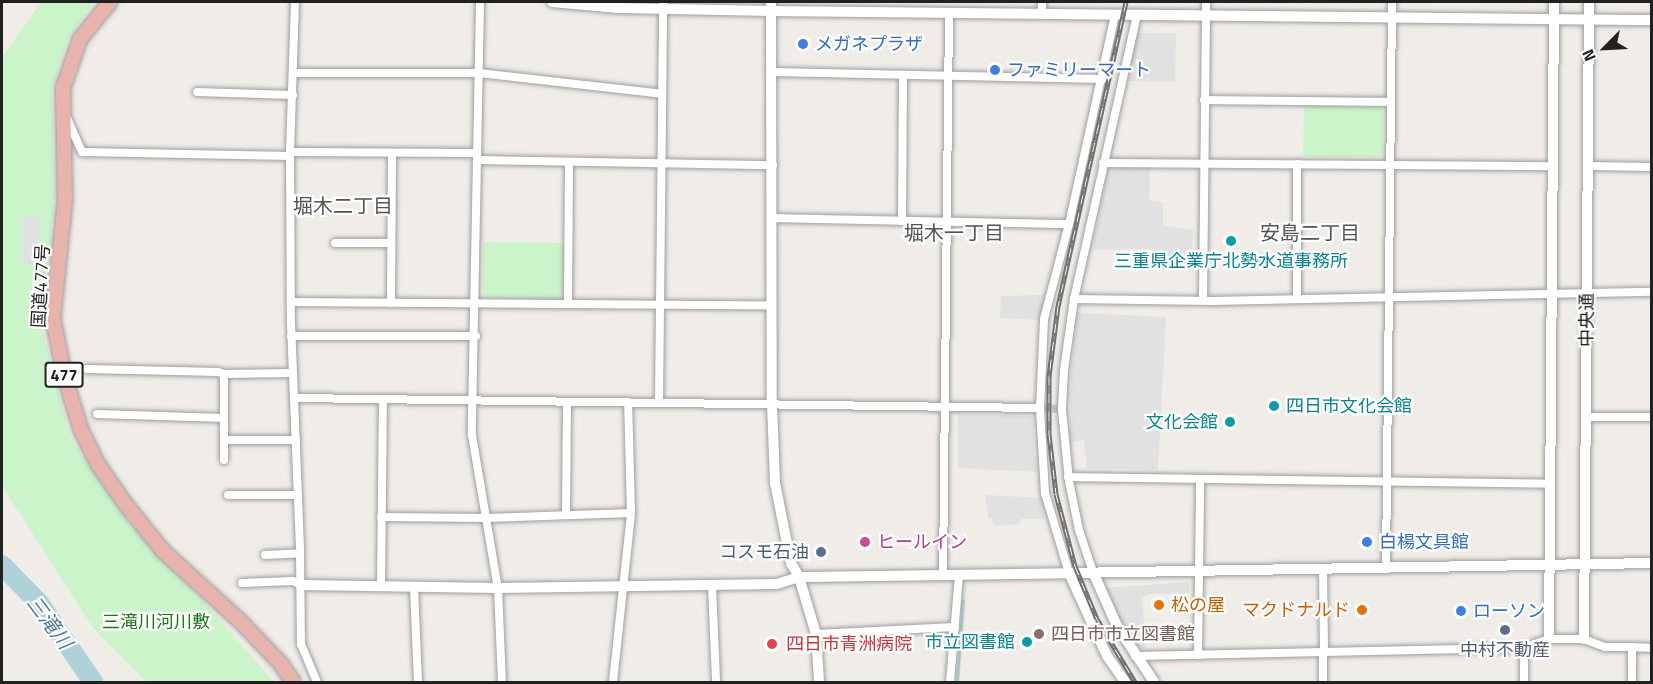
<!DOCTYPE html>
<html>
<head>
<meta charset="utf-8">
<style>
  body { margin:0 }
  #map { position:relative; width:1653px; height:684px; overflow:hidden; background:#f0ede8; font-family:"Titillium Web","Noto Sans JP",sans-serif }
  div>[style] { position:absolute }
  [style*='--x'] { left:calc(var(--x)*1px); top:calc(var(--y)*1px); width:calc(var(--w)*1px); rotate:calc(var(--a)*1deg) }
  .park>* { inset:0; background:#cbf4cb }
  .parking>* { inset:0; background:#e1e1e1; transform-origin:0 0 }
  .stream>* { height:3px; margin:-1.5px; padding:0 1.5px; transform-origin:1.5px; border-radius:1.5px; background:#aed2d8 }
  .river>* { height:20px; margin:-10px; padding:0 10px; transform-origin:10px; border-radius:10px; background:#aed2d8 }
  .minor-tunnel>* { height:8px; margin-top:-4px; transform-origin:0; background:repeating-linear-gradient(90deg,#c7c4c0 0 8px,transparent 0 12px) }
  .roads { filter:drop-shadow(0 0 2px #9e9e9e) drop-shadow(0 0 2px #9e9e9e) }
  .minor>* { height:8px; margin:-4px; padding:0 4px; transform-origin:4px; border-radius:4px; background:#fff }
  .tertiary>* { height:10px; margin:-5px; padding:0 5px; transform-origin:5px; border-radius:5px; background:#fff }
  .trunk>* { height:14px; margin:-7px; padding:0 7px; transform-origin:7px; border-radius:7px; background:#e8b3ac }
  .rail>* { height:5px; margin-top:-2.5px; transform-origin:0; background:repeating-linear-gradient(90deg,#fff 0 9px,#6f6f6f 0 18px); box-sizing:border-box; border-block:2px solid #6f6f6f }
  .dots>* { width:16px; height:16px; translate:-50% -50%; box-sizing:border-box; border:3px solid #fff; border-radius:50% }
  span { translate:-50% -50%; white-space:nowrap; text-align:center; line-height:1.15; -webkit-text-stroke:4.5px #fff; paint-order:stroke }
  .shield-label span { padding:2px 4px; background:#fff; border:2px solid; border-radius:4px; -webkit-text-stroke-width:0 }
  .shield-label { font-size:16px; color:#212121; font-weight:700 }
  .shop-label { font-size:18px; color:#366cbe }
  .left { translate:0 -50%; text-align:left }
  .culture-label { font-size:18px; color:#0d838f }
  .right { translate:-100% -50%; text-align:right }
  .street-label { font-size:18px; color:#212121 }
  .hotel-label { font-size:18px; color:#b23c85 }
  .service-label { font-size:18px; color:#4e5e75 }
  .food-label { font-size:18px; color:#c56008 }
  .park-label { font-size:18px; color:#197518 }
  .education-label { font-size:18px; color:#785e54 }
  .health-label { font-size:18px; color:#be3a42 }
  .neighbourhood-label { font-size:20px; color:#545454 }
  .water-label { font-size:20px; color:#507a97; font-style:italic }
  .frame { position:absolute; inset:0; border:3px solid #212121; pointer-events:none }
  .north { position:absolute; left:1575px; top:18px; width:60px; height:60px; -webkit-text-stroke:4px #fff; paint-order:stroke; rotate:246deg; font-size:16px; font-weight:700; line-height:24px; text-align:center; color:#212121 }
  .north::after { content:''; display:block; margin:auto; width:21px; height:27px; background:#212121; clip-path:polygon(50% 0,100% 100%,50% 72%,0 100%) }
</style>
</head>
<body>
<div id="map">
  <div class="park">
    <i style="clip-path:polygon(42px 2px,94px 2px,68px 39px,52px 89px,55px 198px,41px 323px,70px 437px,131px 527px,202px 600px,274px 682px,147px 682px,93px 628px,2px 486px,2px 57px)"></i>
    <i style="clip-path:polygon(1304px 105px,1380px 107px,1383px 111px,1383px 154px,1378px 157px,1303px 157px)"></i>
    <i style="clip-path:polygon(483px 242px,564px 243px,563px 296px,560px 300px,485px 298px,483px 294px)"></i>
  </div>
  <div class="parking">
    <i style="clip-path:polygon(1136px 33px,1176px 33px,1175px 82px,1126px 81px)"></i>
    <i style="clip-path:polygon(1115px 168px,1150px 168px,1149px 200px,1163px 202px,1163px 226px,1193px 230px,1192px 257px,1154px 257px,1153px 249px,1092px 250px,1108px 170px)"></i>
    <i style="left:22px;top:216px;width:17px;height:48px"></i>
    <i style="clip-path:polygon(1045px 295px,1041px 320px,1000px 318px,1001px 296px)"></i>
    <i style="clip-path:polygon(1078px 313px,1166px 317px,1158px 470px,1087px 468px,1084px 440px,1070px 442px,1071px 373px)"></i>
    <i style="clip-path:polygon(958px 414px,1033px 416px,1034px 454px,1039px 472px,958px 468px)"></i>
    <i style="clip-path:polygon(985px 495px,1043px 498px,1044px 519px,1021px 519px,1020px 524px,995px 526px,992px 519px,988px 518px)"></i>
    <i style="clip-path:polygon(1189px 582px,1189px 594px,1149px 594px,1142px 598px,1146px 648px,1136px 648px,1130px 643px,1105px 588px)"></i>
  </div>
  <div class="stream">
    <i style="--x:957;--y:682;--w:82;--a:-85.8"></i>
  </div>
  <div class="river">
    <i style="--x:2;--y:565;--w:53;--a:45.8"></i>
    <i style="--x:39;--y:603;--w:96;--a:55.6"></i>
  </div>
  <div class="minor-tunnel">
    <i style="--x:1040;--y:408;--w:22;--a:3"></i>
  </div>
  <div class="roads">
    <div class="minor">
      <i style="--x:295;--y:2;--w:150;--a:91.9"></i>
      <i style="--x:290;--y:152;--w:172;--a:89.7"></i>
      <i style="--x:291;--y:324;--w:229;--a:87.7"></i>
      <i style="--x:300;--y:553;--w:91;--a:89.4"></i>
      <i style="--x:301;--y:644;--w:41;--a:67.2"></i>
      <i style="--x:480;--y:2;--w:433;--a:91.1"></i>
      <i style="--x:472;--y:435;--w:155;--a:80.4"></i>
      <i style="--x:498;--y:588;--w:94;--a:87.6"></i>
      <i style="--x:1042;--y:13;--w:11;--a:-90"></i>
      <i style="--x:773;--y:72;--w:330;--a:1.2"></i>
      <i style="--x:293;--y:73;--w:186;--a:0"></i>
      <i style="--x:479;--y:73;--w:184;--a:6.5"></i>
      <i style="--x:197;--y:92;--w:96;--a:1.8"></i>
      <i style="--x:1204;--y:100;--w:187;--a:0.6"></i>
      <i style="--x:66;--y:116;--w:39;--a:66"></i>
      <i style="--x:82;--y:152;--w:208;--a:1.1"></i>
      <i style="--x:290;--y:152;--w:187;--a:0.3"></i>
      <i style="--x:477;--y:160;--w:296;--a:1"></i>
      <i style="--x:1103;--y:163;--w:451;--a:0.4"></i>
      <i style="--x:1297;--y:164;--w:135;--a:90"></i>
      <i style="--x:1590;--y:166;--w:62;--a:0.9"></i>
      <i style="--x:772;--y:218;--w:297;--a:1.2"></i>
      <i style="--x:902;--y:221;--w:146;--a:-89.6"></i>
      <i style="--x:335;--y:243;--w:56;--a:0"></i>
      <i style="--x:1074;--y:299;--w:138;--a:0.8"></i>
      <i style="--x:1212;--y:301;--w:440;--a:-1.2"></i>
      <i style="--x:1203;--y:300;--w:298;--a:-89.4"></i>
      <i style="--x:291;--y:302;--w:481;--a:0.4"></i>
      <i style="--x:391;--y:303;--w:149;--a:-89.6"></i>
      <i style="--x:568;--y:304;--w:141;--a:-89.6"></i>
      <i style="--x:291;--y:336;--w:185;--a:0"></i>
      <i style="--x:87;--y:369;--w:131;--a:1.3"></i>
      <i style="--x:218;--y:372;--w:6;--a:18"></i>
      <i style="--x:295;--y:398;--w:745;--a:0.77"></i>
      <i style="--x:659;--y:402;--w:400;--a:-89.4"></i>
      <i style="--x:97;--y:414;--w:127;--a:1.8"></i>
      <i style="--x:1587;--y:417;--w:65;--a:0"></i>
      <i style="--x:224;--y:440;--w:72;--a:0"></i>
      <i style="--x:224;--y:460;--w:86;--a:-90"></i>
      <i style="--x:224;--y:374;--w:69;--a:-0.8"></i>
      <i style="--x:1068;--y:477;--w:482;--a:0.8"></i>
      <i style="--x:228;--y:495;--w:70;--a:0"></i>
      <i style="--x:566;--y:515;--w:113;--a:-89.5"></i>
      <i style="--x:381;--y:517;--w:105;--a:0.5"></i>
      <i style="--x:486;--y:518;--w:145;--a:-2"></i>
      <i style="--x:265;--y:555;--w:35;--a:-3"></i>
      <i style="--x:1386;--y:567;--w:565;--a:-89.39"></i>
      <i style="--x:1323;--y:568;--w:84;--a:89.3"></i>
      <i style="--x:1093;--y:572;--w:44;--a:-108.4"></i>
      <i style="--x:1079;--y:530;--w:50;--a:-101.5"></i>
      <i style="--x:1069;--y:481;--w:72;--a:-95.6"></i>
      <i style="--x:1062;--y:409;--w:39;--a:-87"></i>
      <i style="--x:1064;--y:370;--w:72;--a:-82"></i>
      <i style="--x:1074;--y:299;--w:291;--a:-77.5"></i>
      <i style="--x:1069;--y:573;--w:84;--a:-106.7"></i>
      <i style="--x:1045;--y:493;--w:85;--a:-93.4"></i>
      <i style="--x:1040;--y:408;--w:89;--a:-87.4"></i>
      <i style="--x:1044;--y:319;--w:98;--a:-75.3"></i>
      <i style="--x:1069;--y:224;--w:215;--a:-77.6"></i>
      <i style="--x:943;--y:575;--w:563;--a:-89.39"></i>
      <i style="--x:242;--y:583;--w:51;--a:-2.2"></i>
      <i style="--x:293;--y:581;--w:9;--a:27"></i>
      <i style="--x:712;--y:585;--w:97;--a:87.6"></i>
      <i style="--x:381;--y:586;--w:187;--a:-89.4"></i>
      <i style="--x:414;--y:587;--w:95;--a:87.6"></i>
      <i style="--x:816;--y:634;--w:139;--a:-2.9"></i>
      <i style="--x:1632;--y:647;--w:20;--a:3"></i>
      <i style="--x:1524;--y:648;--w:34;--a:90"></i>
      <i style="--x:1323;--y:652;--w:30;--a:90"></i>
      <i style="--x:1198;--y:655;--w:174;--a:-89.3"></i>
      <i style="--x:1135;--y:656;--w:389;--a:-1.2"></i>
      <i style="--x:1524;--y:648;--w:27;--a:-20"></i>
      <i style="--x:1549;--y:639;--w:35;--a:0"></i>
      <i style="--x:1584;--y:639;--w:22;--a:21"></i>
      <i style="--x:1605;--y:647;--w:27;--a:0"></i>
      <i style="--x:1632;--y:647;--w:35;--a:90"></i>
      <i style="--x:613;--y:682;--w:170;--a:-83.9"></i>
      <i style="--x:631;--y:513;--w:111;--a:-91.5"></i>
      <i style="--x:950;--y:682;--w:107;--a:-85.2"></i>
    </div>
    <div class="tertiary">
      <i style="--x:552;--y:2;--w:67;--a:5.1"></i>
      <i style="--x:619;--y:8;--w:152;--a:1.1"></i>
      <i style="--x:771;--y:11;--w:881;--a:0.59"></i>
      <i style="--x:771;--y:2;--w:402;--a:89.9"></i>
      <i style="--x:772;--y:404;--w:79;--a:87.8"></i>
      <i style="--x:775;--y:483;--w:82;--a:78.7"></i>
      <i style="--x:791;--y:563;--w:16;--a:60"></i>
      <i style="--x:799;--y:577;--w:59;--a:73.4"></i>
      <i style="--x:816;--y:634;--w:48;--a:86.4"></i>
      <i style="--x:1093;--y:572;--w:59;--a:66"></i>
      <i style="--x:1117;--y:626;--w:67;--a:56.5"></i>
      <i style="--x:1069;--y:573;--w:583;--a:-0.98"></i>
      <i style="--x:301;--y:585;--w:197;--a:0.9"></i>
      <i style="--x:498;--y:588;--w:279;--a:-0.8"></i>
      <i style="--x:777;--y:584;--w:23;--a:-18"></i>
      <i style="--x:799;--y:577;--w:270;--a:-0.8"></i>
      <i style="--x:1069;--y:573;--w:91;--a:65.4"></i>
      <i style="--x:1107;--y:656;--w:32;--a:55"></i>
      <i style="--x:1549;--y:639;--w:637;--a:-89.55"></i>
      <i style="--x:1584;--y:639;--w:637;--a:-89.55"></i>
    </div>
    <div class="trunk">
      <i style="--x:110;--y:2;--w:48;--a:129"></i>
      <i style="--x:80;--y:39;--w:52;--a:109.1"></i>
      <i style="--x:63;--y:88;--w:112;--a:89"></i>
      <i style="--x:65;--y:200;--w:120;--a:95.8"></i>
      <i style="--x:53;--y:319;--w:60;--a:78.5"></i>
      <i style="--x:65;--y:378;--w:54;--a:72.9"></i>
      <i style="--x:81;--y:430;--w:37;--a:64"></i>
      <i style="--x:97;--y:463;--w:51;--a:55.4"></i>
      <i style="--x:126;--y:505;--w:59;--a:51.2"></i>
      <i style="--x:163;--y:551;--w:107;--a:42.3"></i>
      <i style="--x:242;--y:623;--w:57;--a:46.4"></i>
      <i style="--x:281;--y:664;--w:22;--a:56"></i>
    </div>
  </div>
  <div class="rail">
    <i style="--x:1126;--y:2;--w:312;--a:102.6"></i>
    <i style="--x:1058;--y:306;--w:71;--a:97.3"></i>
    <i style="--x:1049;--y:376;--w:58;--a:90"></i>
    <i style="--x:1049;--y:434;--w:60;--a:83.3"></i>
    <i style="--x:1056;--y:494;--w:74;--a:75.2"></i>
    <i style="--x:1075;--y:566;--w:57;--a:67.5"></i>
    <i style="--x:1097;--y:619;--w:74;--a:58.9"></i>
  </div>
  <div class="dots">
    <i style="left:803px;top:44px;background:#3f7fe0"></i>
    <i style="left:995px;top:70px;background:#3f7fe0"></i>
    <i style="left:1231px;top:241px;background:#0f9aa8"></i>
    <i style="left:1274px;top:406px;background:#0f9aa8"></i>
    <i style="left:1230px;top:422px;background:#0f9aa8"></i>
    <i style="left:865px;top:542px;background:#d1479c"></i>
    <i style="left:1367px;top:542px;background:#3f7fe0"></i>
    <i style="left:821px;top:552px;background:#5c6f8a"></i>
    <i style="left:1159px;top:605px;background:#e8710a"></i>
    <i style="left:1362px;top:610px;background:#e8710a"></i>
    <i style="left:1461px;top:611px;background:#3f7fe0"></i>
    <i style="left:1505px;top:630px;background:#5c6f8a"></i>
    <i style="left:1039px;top:634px;background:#8d6e63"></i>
    <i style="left:1027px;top:642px;background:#0f9aa8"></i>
    <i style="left:772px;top:644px;background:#e0444e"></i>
  </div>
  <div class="shield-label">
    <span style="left:64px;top:375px">477</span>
  </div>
  <div class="shop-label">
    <span class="left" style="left:815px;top:44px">メガネプラザ</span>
    <span class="left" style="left:1007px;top:70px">ファミリーマート</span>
    <span class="left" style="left:1379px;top:542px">白楊文具館</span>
    <span class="left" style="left:1473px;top:611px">ローソン</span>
  </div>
  <div class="culture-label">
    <span style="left:1231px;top:261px">三重県企業庁北勢水道事務所</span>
    <span class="left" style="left:1286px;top:406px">四日市文化会館</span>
    <span class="right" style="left:1218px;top:422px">文化会館</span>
    <span class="right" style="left:1015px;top:642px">市立図書館</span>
  </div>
  <div class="street-label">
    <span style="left:41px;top:286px;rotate:-87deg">国道477号</span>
    <span style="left:1587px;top:320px;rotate:-90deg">中央通</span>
  </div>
  <div class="hotel-label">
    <span class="left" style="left:877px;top:542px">ヒールイン</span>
  </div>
  <div class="service-label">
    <span class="right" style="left:809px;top:552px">コスモ石油</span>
    <span style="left:1505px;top:650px">中村不動産</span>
  </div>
  <div class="food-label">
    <span class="left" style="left:1171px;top:605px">松の屋</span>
    <span class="right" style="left:1350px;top:610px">マクドナルド</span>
  </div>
  <div class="park-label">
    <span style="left:156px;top:622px">三滝川河川敷</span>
  </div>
  <div class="education-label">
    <span class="left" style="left:1051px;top:634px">四日市市立図書館</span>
  </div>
  <div class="health-label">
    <span class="left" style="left:786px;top:644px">四日市青洲病院</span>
  </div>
  <div class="neighbourhood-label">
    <span style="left:343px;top:205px">堀木二丁目</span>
    <span style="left:954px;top:232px">堀木一丁目</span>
    <span style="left:1310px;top:232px">安島二丁目</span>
  </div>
  <div class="water-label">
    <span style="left:50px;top:622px;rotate:53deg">三滝川</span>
  </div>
  <div class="frame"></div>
  <div class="north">N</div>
</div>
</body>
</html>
